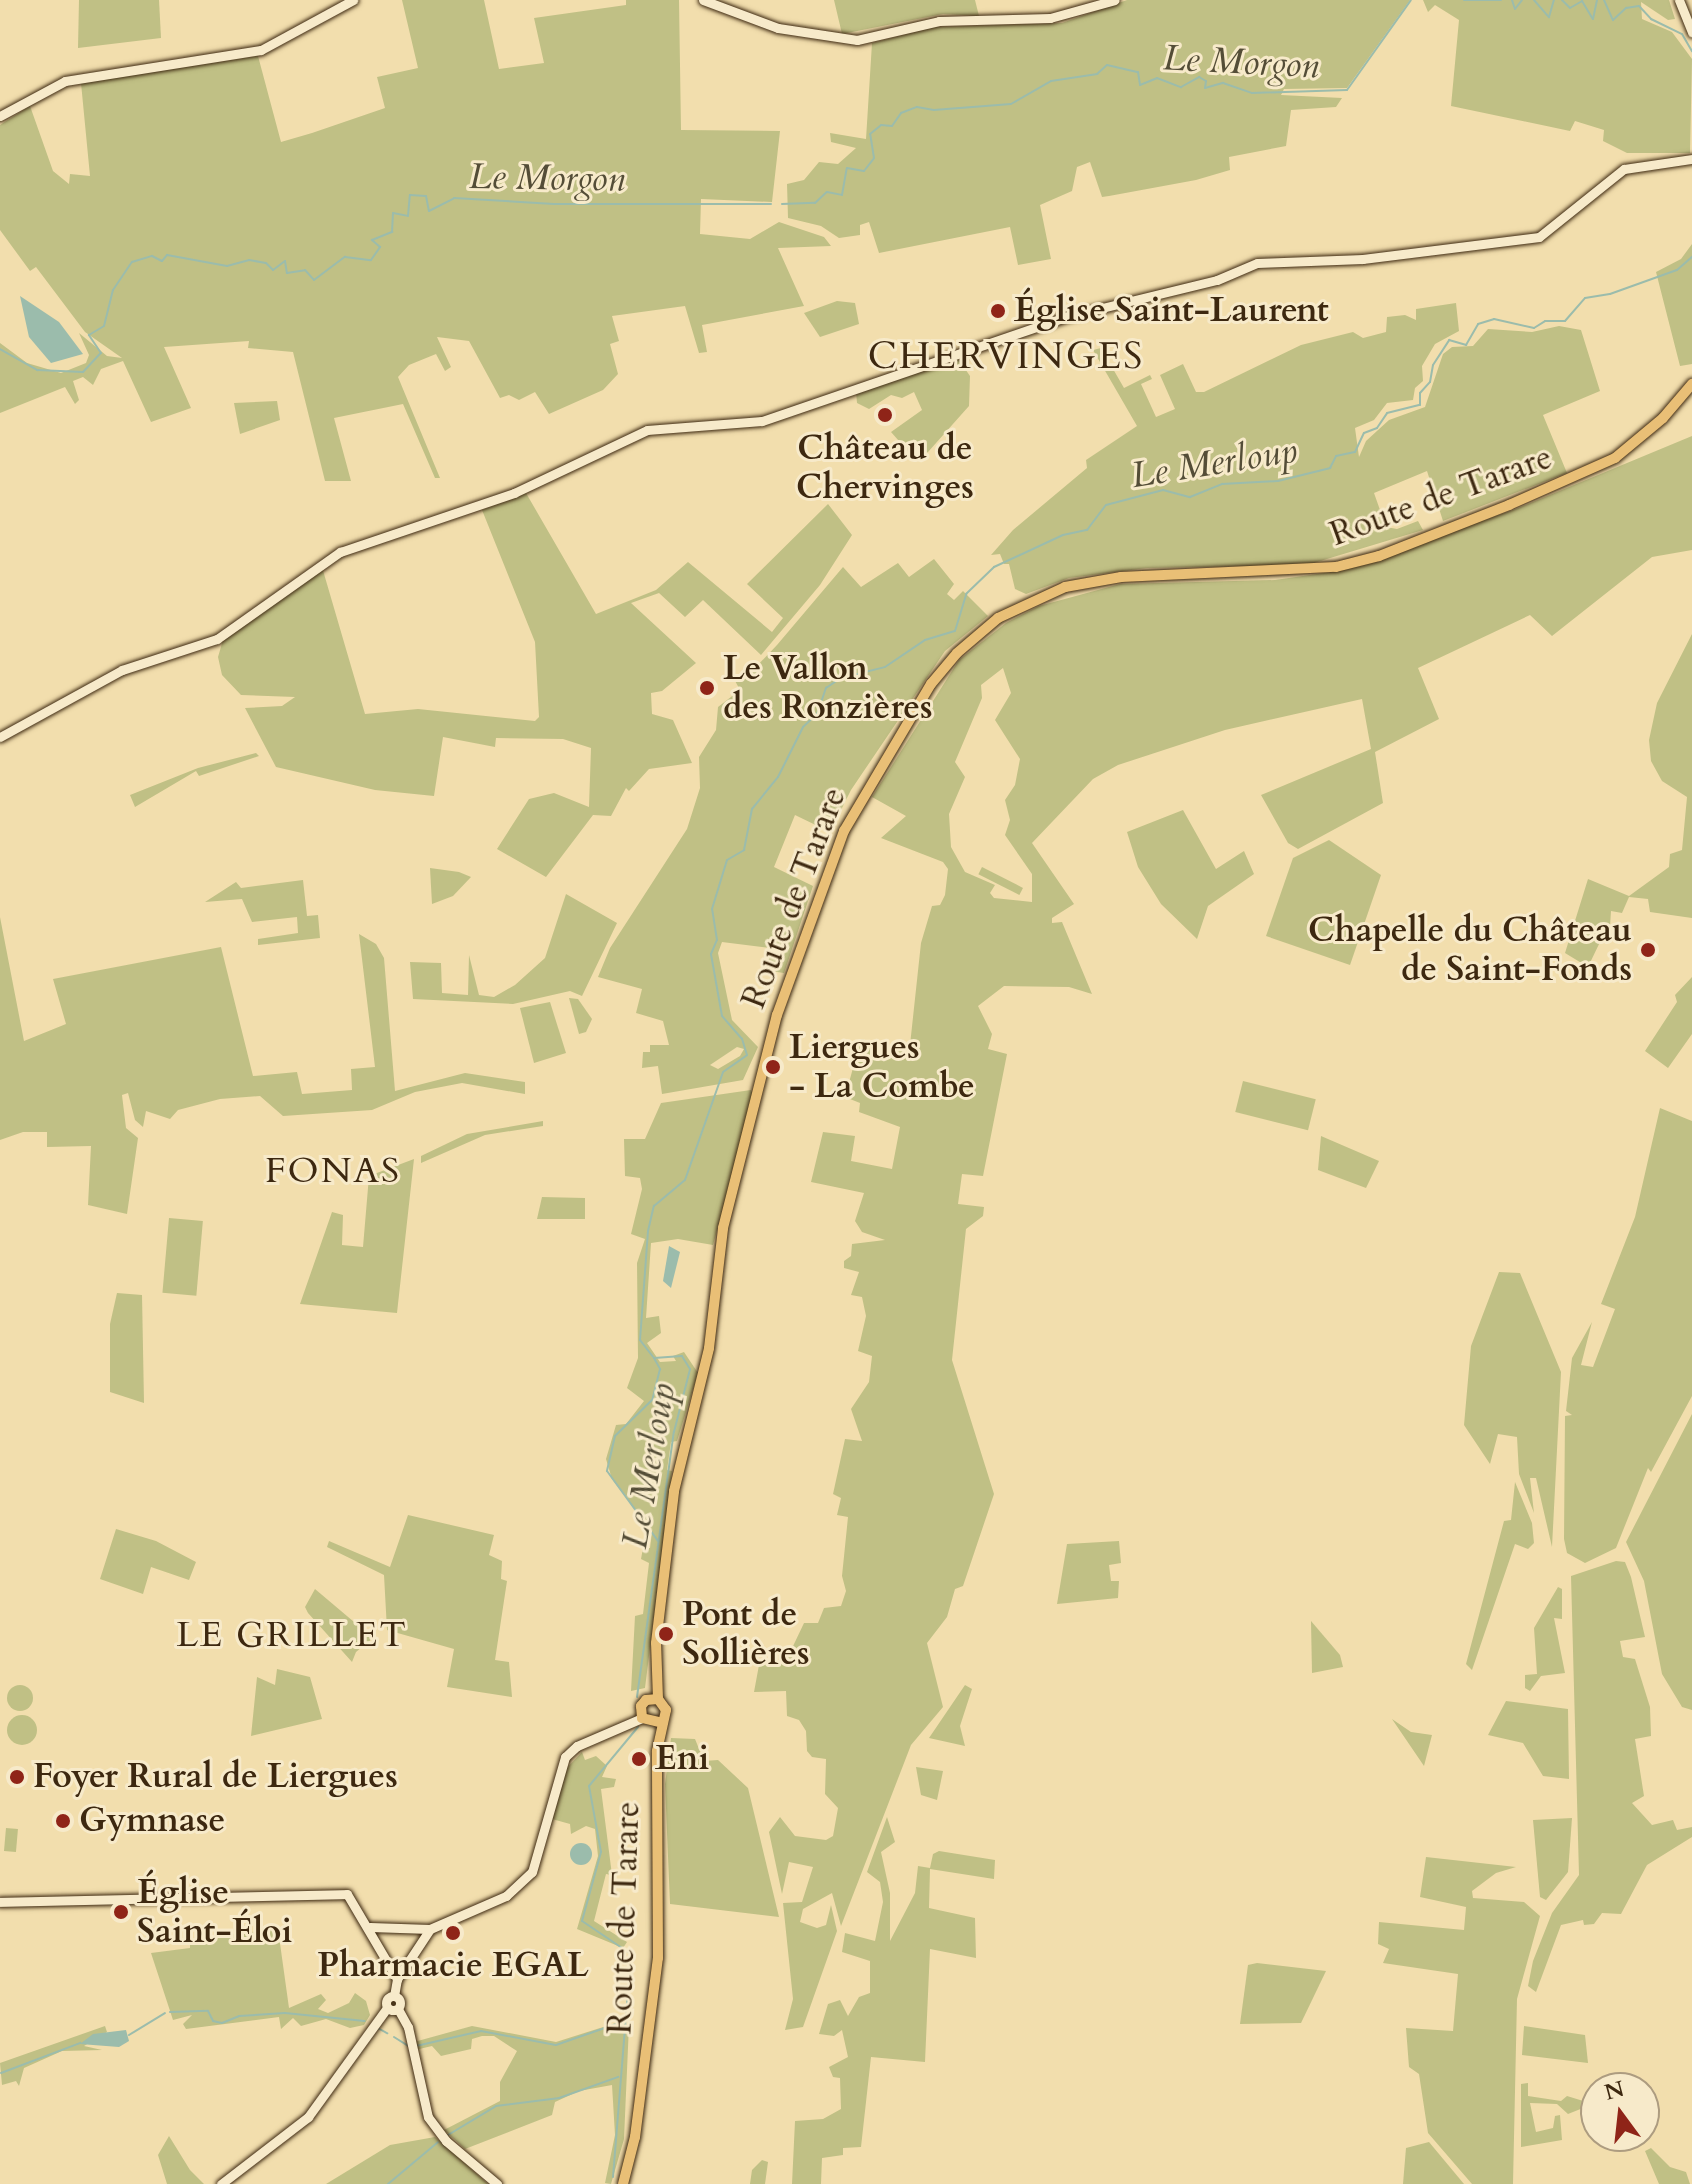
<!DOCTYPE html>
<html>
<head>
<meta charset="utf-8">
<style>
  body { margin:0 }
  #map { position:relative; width:1692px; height:2184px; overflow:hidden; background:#f2dead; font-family:Cardo,serif }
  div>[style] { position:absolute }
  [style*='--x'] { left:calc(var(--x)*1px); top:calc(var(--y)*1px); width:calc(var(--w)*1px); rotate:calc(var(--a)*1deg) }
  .green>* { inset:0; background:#c0c085; transform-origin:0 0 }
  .round { border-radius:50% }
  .water>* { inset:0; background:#9bbcac }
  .stream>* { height:2px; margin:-1px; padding:0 1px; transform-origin:1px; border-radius:1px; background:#9bbcac }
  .roads { filter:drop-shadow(0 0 2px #3d2810) drop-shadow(0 0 2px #3d2810) }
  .secondary>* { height:9px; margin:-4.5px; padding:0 4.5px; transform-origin:4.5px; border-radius:4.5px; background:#f7eaca }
  .secondary>.ring { margin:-4.5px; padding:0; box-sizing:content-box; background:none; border:9px solid #f7eaca; border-radius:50% }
  .primary>* { height:10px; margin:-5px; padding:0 5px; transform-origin:5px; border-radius:5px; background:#e9bf76 }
  .dots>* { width:22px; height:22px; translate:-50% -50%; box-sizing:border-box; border:4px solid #f7eaca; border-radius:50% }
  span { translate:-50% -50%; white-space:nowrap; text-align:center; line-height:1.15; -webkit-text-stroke:6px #f7eaca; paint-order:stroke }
  .poi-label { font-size:34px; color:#3d2810; font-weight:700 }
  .left { translate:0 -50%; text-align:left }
  .right { translate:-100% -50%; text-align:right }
  .street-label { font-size:34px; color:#3d2810 }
  .water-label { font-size:36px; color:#544d37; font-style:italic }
  .neighbourhood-label { font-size:36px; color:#3d2810; letter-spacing:2px }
  .quarter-label { font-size:38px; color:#3d2810; letter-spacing:2px }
  .north { position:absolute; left:1580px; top:2072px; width:80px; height:80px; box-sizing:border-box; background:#f7eaca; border:2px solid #ad9c80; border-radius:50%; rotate:345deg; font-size:22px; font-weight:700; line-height:32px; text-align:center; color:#3d2810 }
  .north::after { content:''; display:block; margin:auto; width:28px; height:36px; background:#8f2418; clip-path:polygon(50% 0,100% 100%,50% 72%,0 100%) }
</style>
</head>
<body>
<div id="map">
  <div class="green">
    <i style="clip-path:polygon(79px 0,159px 0,161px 38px,78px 48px)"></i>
    <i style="clip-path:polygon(402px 0,484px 0,499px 69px,544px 63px,534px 18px,626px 5px,626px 0,679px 0,681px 130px,780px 131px,772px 202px,701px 199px,700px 234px,750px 239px,779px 222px,824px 237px,831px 246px,778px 248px,804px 306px,702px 325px,707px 352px,699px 353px,685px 306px,612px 316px,619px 341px,610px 344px,618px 374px,603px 390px,549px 414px,535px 392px,519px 400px,509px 395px,500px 398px,469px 341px,437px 337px,451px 367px,445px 371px,436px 354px,409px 365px,398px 377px,440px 478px,435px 478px,403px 404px,334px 418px,351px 481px,325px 481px,293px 352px,248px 348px,249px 341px,164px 347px,191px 408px,151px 422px,123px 361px,101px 369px,93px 385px,83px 377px,73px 381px,79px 400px,75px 404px,65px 387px,0 413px,0 343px,27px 363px,61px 373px,86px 363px,89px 355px,79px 333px,107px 356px,122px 358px,85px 332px,36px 267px,30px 271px,0 230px,0 125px,30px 106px,53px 171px,69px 184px,70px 174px,90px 176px,81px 83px,258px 56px,281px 142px,312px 133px,385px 108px,377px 77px,418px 68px)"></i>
    <i style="clip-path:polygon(834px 0,975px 0,979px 16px,943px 14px,842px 34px)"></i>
    <i style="clip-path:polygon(1127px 0,1410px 0,1347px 88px,1284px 89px,1281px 95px,1342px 98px,1336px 107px,1291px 110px,1286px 146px,1229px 157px,1230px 170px,1196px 180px,1109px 196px,1102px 197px,1090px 162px,1077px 167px,1072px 191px,1040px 205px,1051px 259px,1018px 265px,1010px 227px,879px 253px,869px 222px,860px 225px,860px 235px,839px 238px,821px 226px,788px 218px,787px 184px,804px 180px,819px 162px,838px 164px,856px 148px,831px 142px,830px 133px,866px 139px,872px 43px,934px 27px,1062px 23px)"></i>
    <i style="clip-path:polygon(1423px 0,1669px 0,1675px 19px,1668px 20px,1641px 2px,1642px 19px,1672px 32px,1692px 59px,1690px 153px,1627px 153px,1603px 141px,1604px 130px,1575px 121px,1570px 131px,1451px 106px,1459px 20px,1435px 5px,1428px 12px)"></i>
    <i style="clip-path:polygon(1692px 244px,1692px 364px,1680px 366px,1656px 272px,1681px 259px)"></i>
    <i style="clip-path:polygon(837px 301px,855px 303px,859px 324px,820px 337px,804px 313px)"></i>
    <i style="clip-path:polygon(1456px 303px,1459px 331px,1435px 344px,1422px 366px,1423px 381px,1415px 388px,1413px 400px,1387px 403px,1374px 420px,1355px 428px,1359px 457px,1366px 441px,1389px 420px,1425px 407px,1443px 354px,1452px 347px,1473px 346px,1488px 329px,1532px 332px,1559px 326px,1581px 330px,1600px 391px,1543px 415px,1567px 473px,1443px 521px,1427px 471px,1374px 493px,1386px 527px,1397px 529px,1418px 521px,1423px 530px,1307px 565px,1147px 568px,1069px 578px,1026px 594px,1015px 589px,1009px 564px,1004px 564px,1000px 554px,991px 555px,1013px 530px,1087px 468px,1086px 460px,1137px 426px,1093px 350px,1101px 348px,1124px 388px,1150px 375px,1152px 379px,1141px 384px,1156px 417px,1175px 409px,1160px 375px,1183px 364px,1196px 392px,1204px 392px,1301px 345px,1353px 332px,1363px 338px,1386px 332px,1387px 317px,1405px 315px,1416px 320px,1416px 309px)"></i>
    <i style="clip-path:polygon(959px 360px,970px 376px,969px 406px,928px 452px,914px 458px,891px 432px,922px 410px,914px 392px,902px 398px,891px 395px,869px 409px,857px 403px,856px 391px)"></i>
    <i style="clip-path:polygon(277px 401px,280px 420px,240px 434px,234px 403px)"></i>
    <i style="clip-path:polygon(evenodd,1692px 436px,1692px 550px,1652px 557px,1552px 636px,1530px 615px,1418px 668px,1439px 719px,1375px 752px,1383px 803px,1298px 849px,1288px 843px,1261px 795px,1371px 749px,1362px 699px,1225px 730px,1118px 765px,1093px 779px,1032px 843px,1074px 904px,1052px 918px,1052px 923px,1062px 922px,1092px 994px,1069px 987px,1004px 986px,978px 1006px,992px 1034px,988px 1049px,1007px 1054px,983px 1176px,962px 1174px,958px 1204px,984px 1207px,983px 1216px,966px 1229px,952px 1360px,994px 1494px,963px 1586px,955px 1589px,947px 1617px,927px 1643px,943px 1707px,911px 1745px,841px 1926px,832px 1893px,803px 1909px,800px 1922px,817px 1928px,826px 1925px,831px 1905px,837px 1931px,803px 2027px,785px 2030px,793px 1999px,783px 1903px,802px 1902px,813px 1867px,789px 1862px,782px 1894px,769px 1832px,780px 1817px,795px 1836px,826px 1840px,833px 1836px,838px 1808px,825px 1794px,826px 1759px,812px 1757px,807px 1751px,806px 1731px,799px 1720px,787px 1716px,786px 1691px,754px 1692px,759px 1665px,785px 1663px,804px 1623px,818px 1623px,824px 1608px,841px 1606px,846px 1591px,842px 1576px,848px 1517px,837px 1515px,841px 1498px,833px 1494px,845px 1439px,862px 1441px,851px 1409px,869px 1382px,872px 1356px,858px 1351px,866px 1316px,862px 1297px,851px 1295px,859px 1272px,844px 1268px,844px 1261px,851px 1256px,852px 1244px,885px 1240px,862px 1232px,855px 1221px,864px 1193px,811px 1182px,823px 1132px,855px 1136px,851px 1161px,892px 1169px,900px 1127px,859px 1112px,860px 1103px,845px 1097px,861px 1039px,903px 1051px,910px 1045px,921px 943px,932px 906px,940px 905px,945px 895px,948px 869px,943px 862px,881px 838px,906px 816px,872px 797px,959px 660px,1006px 623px,1039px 606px,1120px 584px,1275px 580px,1338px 571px,1516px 509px,1692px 436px,1003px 668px,1011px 693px,995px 720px,1020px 759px,1015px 785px,1005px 800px,1010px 820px,1005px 835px,1032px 874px,1032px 902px,994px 898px,990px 893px,995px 885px,965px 872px,951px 847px,949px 814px,965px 777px,955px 762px,982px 698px,981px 685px,1003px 668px)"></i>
    <i style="clip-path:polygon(526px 493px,596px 614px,656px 590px,688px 562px,772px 632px,783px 618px,747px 584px,828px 504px,852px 535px,820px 585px,761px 655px,703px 600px,685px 617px,659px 593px,631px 603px,696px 663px,662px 691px,651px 693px,652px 714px,673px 720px,692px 763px,649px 769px,629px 791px,626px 788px,611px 816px,593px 815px,546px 877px,497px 849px,529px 799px,554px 793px,589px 807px,591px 748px,563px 739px,496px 738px,495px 747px,443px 737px,434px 796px,375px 790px,276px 767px,245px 708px,282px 706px,295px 697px,241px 695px,222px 675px,218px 657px,223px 640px,322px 567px,365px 714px,418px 709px,535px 721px,539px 717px,535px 642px,482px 510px)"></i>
    <i style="clip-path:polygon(evenodd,934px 559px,954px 584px,947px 594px,954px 600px,963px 591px,988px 616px,945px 651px,851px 790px,830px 832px,795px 815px,774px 867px,813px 886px,784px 973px,764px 970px,770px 948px,722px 942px,718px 953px,732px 1020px,758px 1047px,743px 1080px,662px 1094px,658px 1066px,642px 1068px,643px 1052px,650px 1052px,650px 1045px,669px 1045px,663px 1021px,636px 1013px,642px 989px,598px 977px,610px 948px,687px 829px,700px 788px,699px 757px,716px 730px,718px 707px,740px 690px,734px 679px,755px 668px,777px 645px,843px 567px,861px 587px,898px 563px,909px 577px,934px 559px,737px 1047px,744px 1049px,740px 1056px,718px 1069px,710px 1065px,737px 1047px)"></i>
    <i style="clip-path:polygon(1692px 634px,1692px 918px,1650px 912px,1648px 899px,1629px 897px,1622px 913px,1611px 911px,1609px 943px,1600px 942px,1588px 967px,1565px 953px,1588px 879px,1629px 896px,1669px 867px,1670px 854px,1682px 850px,1687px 797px,1662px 781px,1651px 761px,1649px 740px,1657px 703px)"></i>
    <i style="clip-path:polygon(256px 753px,259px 756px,199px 776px,196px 771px,135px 807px,130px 795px,198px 768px)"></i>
    <i style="clip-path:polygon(1183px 810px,1216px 869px,1244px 851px,1254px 874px,1208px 906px,1197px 939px,1161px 904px,1138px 867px,1127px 832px)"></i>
    <i style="clip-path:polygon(1329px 840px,1381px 875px,1350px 965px,1266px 936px,1293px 858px)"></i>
    <i style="left:982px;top:867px;width:46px;height:8px;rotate:27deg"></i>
    <i style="clip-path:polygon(430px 868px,459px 872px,471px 877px,453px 896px,432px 904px)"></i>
    <i style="clip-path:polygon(303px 880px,307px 916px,318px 915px,320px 938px,258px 945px,258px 939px,298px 933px,297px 917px,252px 922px,242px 899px,205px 902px,236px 882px,241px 888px)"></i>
    <i style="clip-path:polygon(566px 894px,617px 923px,582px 996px,570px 991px,513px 1004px,413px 999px,410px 962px,441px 963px,442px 993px,468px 995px,469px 955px,479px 995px,494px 997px,515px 985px,545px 958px)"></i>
    <i style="clip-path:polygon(0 917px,24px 1041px,66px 1024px,53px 979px,221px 947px,253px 1076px,297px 1072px,302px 1094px,352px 1090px,351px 1069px,375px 1067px,359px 934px,376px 944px,384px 958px,395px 1091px,465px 1073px,525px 1082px,525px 1094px,462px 1083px,415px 1092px,372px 1110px,283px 1116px,260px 1096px,220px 1099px,178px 1110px,170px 1119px,146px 1111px,143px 1127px,135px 1120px,128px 1093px,122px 1095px,126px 1128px,138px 1138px,127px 1214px,88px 1205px,91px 1146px,47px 1147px,47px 1132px,23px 1132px,0 1140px)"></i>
    <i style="clip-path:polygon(1692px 977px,1692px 1034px,1668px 1068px,1645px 1051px,1677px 1002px,1675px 995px)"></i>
    <i style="clip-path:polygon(569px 998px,578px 999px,592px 1019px,586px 1032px,579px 1034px)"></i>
    <i style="clip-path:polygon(550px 1002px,566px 1053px,534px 1063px,520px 1008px)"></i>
    <i style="left:1243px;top:1081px;width:75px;height:32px;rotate:14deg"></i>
    <i style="clip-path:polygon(751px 1090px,754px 1096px,713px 1245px,678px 1239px,651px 1243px,646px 1318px,659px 1316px,661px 1333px,647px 1343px,660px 1362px,676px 1361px,673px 1356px,684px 1352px,698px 1373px,677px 1441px,671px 1442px,667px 1470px,672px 1471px,645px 1688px,631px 1691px,635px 1616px,643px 1614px,649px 1563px,641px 1559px,643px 1548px,650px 1548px,652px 1532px,612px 1479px,606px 1459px,616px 1425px,626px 1424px,644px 1401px,627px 1388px,638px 1358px,637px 1263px,645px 1239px,631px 1234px,642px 1189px,640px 1178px,625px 1176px,624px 1139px,645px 1139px,661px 1103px)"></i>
    <i style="clip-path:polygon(1660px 1108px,1692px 1121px,1692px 1396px,1651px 1472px,1648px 1468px,1616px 1548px,1585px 1563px,1567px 1553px,1564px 1539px,1565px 1416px,1572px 1415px,1566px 1411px,1572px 1358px,1592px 1322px,1581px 1365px,1593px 1367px,1615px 1309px,1601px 1304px,1635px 1217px)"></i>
    <i style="clip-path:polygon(543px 1121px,543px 1126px,485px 1135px,421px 1163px,421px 1156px,467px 1134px)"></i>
    <i style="clip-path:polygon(1321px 1136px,1379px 1161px,1366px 1188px,1318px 1170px)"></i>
    <i style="clip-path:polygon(414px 1159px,397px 1313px,300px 1304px,332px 1212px,343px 1215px,342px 1245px,363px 1247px,369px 1176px)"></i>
    <i style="clip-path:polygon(542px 1197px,585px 1198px,585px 1219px,537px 1219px)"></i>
    <i style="left:169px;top:1218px;width:34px;height:75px;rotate:5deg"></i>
    <i style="clip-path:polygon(1499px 1272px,1520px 1273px,1561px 1372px,1552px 1547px,1536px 1478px,1530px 1478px,1534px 1513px,1519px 1474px,1517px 1437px,1498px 1434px,1490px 1464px,1464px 1425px,1471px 1346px)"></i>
    <i style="clip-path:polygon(117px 1293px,142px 1295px,144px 1403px,110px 1392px,110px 1324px)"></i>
    <i style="clip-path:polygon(1692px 1414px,1692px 1710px,1682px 1707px,1662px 1674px,1644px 1581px,1626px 1542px)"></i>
    <i style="clip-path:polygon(1515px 1482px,1532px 1523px,1534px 1543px,1528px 1549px,1515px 1544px,1472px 1670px,1466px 1664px,1504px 1521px,1511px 1520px)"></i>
    <i style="clip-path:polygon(408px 1515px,494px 1535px,489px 1555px,502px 1561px,501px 1579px,507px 1581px,495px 1660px,509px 1662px,512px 1697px,447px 1687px,454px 1649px,387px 1630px,384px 1575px,327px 1547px,329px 1541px,390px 1567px)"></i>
    <i style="clip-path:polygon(116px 1529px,156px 1541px,196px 1562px,189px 1580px,151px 1567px,143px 1594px,100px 1579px)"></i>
    <i style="clip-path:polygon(1119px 1541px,1121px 1563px,1109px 1565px,1111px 1581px,1119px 1581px,1118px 1598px,1057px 1604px,1067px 1544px)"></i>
    <i style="clip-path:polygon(1616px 1561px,1625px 1562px,1631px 1577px,1645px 1637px,1620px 1641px,1623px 1657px,1635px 1659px,1650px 1707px,1651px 1736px,1635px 1739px,1644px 1796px,1632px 1803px,1652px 1825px,1673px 1820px,1677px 1830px,1692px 1827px,1692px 1837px,1647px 1865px,1621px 1914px,1602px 1913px,1594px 1924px,1584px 1925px,1583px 1920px,1561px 1925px,1536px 1992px,1528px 1986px,1533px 1961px,1552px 1913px,1579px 1875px,1571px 1576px)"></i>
    <i style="clip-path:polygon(1558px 1587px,1562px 1589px,1562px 1619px,1554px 1618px,1565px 1673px,1541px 1676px,1530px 1691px,1525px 1688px,1525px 1675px,1537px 1674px,1534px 1628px)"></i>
    <i style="clip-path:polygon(315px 1589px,373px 1638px,356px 1652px,352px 1662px,308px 1613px,305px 1607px)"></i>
    <i style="clip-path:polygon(1311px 1621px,1340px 1655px,1343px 1667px,1312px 1673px)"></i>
    <i style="clip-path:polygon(277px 1669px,310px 1677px,322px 1719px,251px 1736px,257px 1677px,275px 1685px)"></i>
    <i class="round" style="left:7px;top:1685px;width:26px;height:26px"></i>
    <i style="clip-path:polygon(965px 1685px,972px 1689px,960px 1726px,965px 1746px,929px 1738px)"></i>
    <i style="clip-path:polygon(1506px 1701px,1568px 1709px,1569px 1779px,1543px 1776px,1523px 1743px,1488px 1735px)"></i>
    <i class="round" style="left:7px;top:1715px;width:30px;height:30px"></i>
    <i style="clip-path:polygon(1392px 1719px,1411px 1732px,1432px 1735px,1424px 1766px)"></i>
    <i style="clip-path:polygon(671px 1738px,695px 1739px,704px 1761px,718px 1760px,748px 1788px,779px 1917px,670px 1904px,665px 1784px)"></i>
    <i style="clip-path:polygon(582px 1752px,585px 1760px,596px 1756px,607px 1766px,602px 1777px,616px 1779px,614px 1787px,601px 1789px,612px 1875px,606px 1874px,594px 1921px,627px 1942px,623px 1948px,577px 1929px,598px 1856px,595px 1829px,586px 1826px,571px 1834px,570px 1824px,552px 1819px,563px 1772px)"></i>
    <i style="clip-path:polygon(916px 1767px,943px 1771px,937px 1800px,921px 1795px)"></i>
    <i style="clip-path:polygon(887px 1817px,895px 1842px,881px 1852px,890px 1893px,890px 1941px,915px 1893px,918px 1866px,930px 1868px,933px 1854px,939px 1851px,995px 1860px,994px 1879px,930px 1869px,929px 1908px,975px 1918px,976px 1958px,930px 1949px,925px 2062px,871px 2057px,861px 2147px,843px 2148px,843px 2155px,822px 2158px,821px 2184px,792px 2184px,795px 2121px,823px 2119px,841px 2109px,840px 2078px,833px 2077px,829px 2067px,848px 2057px,842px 2030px,834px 2036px,819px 2034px,828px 2004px,840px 2000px,848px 2016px,859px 1997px,870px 1993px,870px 1961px,842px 1952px,845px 1933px,875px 1941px,883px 1902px,880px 1882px,867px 1872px)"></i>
    <i style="clip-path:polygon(1572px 1818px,1568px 1872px,1546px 1900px,1540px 1897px,1533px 1820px)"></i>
    <i style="left:6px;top:1828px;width:12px;height:23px;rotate:5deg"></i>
    <i style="clip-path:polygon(1426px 1857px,1516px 1867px,1496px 1873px,1472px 1891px,1473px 1898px,1524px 1902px,1540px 1916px,1517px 1999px,1513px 2184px,1472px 2184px,1428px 2133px,1419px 2074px,1409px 2067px,1406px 2028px,1453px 2031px,1458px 1974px,1383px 1963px,1389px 1949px,1378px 1944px,1379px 1922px,1464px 1930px,1466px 1907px,1420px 1897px)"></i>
    <i style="clip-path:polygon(278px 1929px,289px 2008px,321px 1994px,326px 2000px,318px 2009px,328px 2013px,349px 2003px,355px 1993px,366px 2001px,370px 2015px,364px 2025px,350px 2028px,326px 2019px,301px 2026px,293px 2018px,281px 2029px,279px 2017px,186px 2029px,183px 2024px,192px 2015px,173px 2020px,151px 1953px,190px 1948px,190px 1939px)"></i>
    <i style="clip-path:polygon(1257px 1963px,1326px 1971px,1301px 2023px,1240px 2024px,1248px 1965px)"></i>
    <i style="clip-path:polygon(619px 2022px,629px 2025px,624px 2139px,611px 2184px,605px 2183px,615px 2135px,612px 2085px,579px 2091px,555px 2102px,552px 2115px,465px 2149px,444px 2130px,500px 2101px,500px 2082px,517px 2051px,494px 2036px,482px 2036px,472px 2039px,471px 2049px,441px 2056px,432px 2046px,415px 2050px,414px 2042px,472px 2026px,556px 2042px)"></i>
    <i style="clip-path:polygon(105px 2026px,107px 2032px,84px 2046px,102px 2050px,62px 2051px,24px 2068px,19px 2086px,16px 2081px,2px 2085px,0 2063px)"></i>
    <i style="clip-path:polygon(1524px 2026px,1585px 2035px,1588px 2063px,1522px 2055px)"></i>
    <i style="clip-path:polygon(1528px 2083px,1528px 2096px,1561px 2101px,1567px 2096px,1593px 2104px,1568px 2114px,1557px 2104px,1530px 2103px,1536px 2132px,1553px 2128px,1555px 2116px,1560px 2115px,1562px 2140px,1521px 2147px,1521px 2084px)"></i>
    <i style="clip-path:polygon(169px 2136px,190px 2170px,204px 2184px,167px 2184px,158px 2155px)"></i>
    <i style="clip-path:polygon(435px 2137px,488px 2184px,326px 2184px,390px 2145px)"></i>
    <i style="clip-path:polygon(1429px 2142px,1464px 2184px,1403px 2184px,1406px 2148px)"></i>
    <i style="clip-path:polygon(1651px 2148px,1670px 2167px,1686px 2172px,1690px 2184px,1659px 2184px,1645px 2151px)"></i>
    <i style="clip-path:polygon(762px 2160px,768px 2162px,765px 2184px,750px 2184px,752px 2170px)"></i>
  </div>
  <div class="water">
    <i style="clip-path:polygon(20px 296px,59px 322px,83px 354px,51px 363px,29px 337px)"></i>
    <i style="clip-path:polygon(669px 1246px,680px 1252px,671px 1288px,663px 1281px)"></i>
    <i class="round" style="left:570px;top:1843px;width:22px;height:22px"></i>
    <i style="clip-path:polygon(126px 2030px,129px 2041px,119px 2047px,80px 2044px,93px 2034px)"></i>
  </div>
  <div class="stream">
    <i style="--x:1464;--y:0;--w:37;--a:0"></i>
    <i style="--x:1512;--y:0;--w:9;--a:72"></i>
    <i style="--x:1515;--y:9;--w:11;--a:-52"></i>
    <i style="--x:1534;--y:0;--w:23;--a:49"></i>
    <i style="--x:1549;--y:17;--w:18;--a:-74"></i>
    <i style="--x:1562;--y:0;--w:11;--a:45"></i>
    <i style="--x:1570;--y:8;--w:14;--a:-30"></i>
    <i style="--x:1582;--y:1;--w:21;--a:59"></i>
    <i style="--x:1593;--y:19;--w:19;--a:-78"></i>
    <i style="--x:1604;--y:0;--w:22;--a:66"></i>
    <i style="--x:1613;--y:20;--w:18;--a:-43"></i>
    <i style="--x:1626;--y:8;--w:13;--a:-9"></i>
    <i style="--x:1639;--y:6;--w:18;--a:47"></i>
    <i style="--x:1651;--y:19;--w:34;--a:26"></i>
    <i style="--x:1682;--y:34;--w:20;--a:60"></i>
    <i style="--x:782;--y:204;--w:33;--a:-2"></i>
    <i style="--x:815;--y:203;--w:16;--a:-43"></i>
    <i style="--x:827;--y:192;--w:15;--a:11"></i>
    <i style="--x:842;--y:195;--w:27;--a:-80"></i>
    <i style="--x:847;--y:168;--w:17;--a:10"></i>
    <i style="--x:864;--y:171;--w:16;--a:-52"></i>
    <i style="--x:874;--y:158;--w:24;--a:-99"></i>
    <i style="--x:870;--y:134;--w:14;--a:-39"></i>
    <i style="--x:881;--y:125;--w:11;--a:5"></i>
    <i style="--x:892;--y:126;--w:16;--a:-55"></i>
    <i style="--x:901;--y:113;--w:17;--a:-21"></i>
    <i style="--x:917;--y:107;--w:17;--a:10"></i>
    <i style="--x:934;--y:110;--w:77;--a:-4.5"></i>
    <i style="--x:1011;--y:104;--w:46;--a:-29.9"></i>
    <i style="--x:1051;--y:81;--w:47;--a:-8.7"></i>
    <i style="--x:1097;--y:74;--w:13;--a:-42"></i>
    <i style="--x:1107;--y:65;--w:32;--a:13"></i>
    <i style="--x:1138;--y:72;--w:13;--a:81"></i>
    <i style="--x:1140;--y:85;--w:18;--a:-22"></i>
    <i style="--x:1157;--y:78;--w:26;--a:21"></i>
    <i style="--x:1181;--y:87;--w:21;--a:-29"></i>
    <i style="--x:1199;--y:77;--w:8;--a:30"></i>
    <i style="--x:1206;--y:81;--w:7;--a:98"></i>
    <i style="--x:1205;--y:88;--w:19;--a:-16"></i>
    <i style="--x:1223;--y:83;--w:31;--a:19"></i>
    <i style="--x:1252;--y:93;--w:95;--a:-1.8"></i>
    <i style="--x:1347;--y:90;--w:110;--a:-54.6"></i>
    <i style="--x:0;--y:349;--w:43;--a:29.6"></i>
    <i style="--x:37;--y:370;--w:46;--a:2.5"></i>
    <i style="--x:83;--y:372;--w:26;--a:-47"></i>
    <i style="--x:101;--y:353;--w:22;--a:-124"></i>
    <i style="--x:89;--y:335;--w:17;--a:-31"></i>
    <i style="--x:104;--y:326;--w:37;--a:-76"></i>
    <i style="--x:113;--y:290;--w:34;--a:-56"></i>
    <i style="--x:132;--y:262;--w:21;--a:-17"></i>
    <i style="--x:152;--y:256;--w:11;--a:27"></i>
    <i style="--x:162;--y:261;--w:8;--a:-50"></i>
    <i style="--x:167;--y:255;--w:61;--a:10.4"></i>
    <i style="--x:227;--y:266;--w:23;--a:-15"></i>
    <i style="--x:249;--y:260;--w:17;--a:10"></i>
    <i style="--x:266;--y:263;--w:10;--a:45"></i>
    <i style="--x:273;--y:270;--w:15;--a:-37"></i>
    <i style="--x:285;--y:261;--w:12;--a:81"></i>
    <i style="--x:287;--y:273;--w:18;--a:-9"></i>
    <i style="--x:305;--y:270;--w:13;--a:48"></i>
    <i style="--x:314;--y:280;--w:39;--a:-37"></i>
    <i style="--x:345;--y:257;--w:26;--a:7"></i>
    <i style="--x:371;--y:260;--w:16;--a:-55"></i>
    <i style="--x:380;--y:247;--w:11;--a:-139"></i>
    <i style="--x:372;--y:240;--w:22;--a:-22"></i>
    <i style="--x:392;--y:232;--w:19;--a:-87"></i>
    <i style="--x:393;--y:213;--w:15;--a:11"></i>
    <i style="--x:408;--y:216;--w:21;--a:-85"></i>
    <i style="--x:410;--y:195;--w:16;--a:4"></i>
    <i style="--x:426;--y:196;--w:15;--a:79"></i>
    <i style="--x:429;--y:211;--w:28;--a:-27"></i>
    <i style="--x:454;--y:198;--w:100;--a:3.4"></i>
    <i style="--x:554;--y:204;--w:217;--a:0"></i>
    <i style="--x:654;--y:1358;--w:13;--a:61"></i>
    <i style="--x:660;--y:1369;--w:32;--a:104"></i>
    <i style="--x:652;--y:1400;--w:52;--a:135.8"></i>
    <i style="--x:615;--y:1436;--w:36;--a:103"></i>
    <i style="--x:607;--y:1471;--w:87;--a:53.9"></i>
    <i style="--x:637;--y:1697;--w:268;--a:-82.1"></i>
    <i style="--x:674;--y:1432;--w:65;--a:-75.7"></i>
    <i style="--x:690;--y:1369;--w:15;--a:-122"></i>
    <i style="--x:682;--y:1356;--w:28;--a:176"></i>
    <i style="--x:654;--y:1358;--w:23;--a:-128"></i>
    <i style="--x:640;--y:1340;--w:109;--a:-85.8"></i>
    <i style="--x:648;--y:1231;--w:26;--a:-77"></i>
    <i style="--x:654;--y:1206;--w:40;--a:-40"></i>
    <i style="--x:685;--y:1180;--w:114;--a:-70.6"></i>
    <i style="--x:723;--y:1072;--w:29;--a:-35"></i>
    <i style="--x:747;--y:1055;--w:17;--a:-107"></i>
    <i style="--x:742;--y:1039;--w:30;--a:-131"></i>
    <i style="--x:722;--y:1016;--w:63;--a:-100.1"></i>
    <i style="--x:711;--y:954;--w:15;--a:-67"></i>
    <i style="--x:717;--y:940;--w:31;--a:-99"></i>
    <i style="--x:712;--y:909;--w:51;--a:-73"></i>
    <i style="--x:727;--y:860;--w:20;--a:-30"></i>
    <i style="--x:744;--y:850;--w:42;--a:-79"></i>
    <i style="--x:752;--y:809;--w:41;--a:-50.9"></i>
    <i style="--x:778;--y:777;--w:56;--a:-63.4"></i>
    <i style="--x:803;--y:727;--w:19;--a:-43"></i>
    <i style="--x:817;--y:714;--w:28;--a:-71"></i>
    <i style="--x:826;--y:688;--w:18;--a:-34"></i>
    <i style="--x:841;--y:678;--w:45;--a:-14"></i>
    <i style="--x:885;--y:667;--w:48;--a:-34"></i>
    <i style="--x:925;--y:640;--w:31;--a:-17"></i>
    <i style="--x:955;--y:631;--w:39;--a:-73"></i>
    <i style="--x:966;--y:594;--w:39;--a:-44"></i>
    <i style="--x:994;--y:567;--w:76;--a:-24.9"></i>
    <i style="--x:1063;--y:535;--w:25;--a:-12"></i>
    <i style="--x:1087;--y:530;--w:31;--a:-53"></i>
    <i style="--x:1106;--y:505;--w:59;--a:-14.7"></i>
    <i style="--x:1163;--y:490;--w:28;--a:15"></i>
    <i style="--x:1190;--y:497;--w:35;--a:-22"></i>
    <i style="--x:1222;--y:484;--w:56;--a:-3.1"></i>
    <i style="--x:1278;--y:481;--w:54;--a:-14"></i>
    <i style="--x:1330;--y:468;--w:13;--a:-63"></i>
    <i style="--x:1336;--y:456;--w:19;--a:-12"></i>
    <i style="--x:1355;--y:452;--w:21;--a:-65"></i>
    <i style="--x:1364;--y:433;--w:14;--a:-21"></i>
    <i style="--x:1377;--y:428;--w:18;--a:-56"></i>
    <i style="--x:1387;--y:413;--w:34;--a:-14"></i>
    <i style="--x:1420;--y:405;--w:12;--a:-90"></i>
    <i style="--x:1420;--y:393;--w:15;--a:-48"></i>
    <i style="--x:1430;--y:382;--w:17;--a:-80"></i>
    <i style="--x:1433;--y:365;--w:30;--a:-57"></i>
    <i style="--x:1449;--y:340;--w:18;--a:16"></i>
    <i style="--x:1466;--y:345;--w:24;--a:-60"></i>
    <i style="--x:1478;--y:324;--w:17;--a:-17"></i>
    <i style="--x:1494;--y:319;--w:41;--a:12.7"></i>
    <i style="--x:1534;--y:328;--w:13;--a:-32"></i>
    <i style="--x:1545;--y:321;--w:20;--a:0"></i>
    <i style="--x:1565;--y:321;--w:30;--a:-49"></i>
    <i style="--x:1585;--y:298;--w:25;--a:-9"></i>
    <i style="--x:1610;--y:294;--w:71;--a:-19.7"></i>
    <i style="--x:1677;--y:270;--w:20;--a:-41"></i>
    <i style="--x:170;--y:2012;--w:38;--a:-2"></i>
    <i style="--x:208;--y:2011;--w:11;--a:63"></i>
    <i style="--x:213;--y:2021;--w:9;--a:13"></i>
    <i style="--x:222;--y:2023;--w:18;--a:-22"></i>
    <i style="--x:239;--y:2016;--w:46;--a:-3.7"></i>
    <i style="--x:285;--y:2013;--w:80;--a:5.7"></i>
    <i style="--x:376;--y:2027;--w:13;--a:29"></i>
    <i style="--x:129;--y:2035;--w:42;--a:-31.4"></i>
    <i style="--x:394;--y:2037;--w:19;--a:32"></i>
    <i style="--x:416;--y:2046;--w:67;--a:-13"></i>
    <i style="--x:481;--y:2031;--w:76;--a:10.6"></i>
    <i style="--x:556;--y:2045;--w:70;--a:-19.2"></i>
    <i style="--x:1;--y:2073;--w:85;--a:-20.8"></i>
    <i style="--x:448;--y:2135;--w:56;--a:-31.1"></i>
    <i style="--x:496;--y:2106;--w:64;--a:-7.2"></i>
    <i style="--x:559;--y:2098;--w:63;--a:-19.6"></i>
    <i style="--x:613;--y:2177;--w:224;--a:-85.4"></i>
    <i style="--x:631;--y:1954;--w:59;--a:-146"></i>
    <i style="--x:582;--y:1921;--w:72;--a:-74.6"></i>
    <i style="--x:601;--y:1852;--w:67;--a:-100.3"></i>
    <i style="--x:589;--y:1786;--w:77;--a:-50.3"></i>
    <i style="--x:388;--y:2184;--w:65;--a:-40"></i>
  </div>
  <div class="roads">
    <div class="secondary">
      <i style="--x:703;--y:0;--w:80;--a:20.5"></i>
      <i style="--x:778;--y:28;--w:80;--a:8.6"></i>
      <i style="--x:857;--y:40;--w:84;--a:-13"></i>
      <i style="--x:939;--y:21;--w:111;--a:-1.5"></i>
      <i style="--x:1050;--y:18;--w:67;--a:-15.5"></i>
      <i style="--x:1679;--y:0;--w:35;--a:68"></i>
      <i style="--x:0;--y:116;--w:74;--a:-28.3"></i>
      <i style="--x:65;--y:81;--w:198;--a:-9"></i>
      <i style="--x:261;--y:50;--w:105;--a:-28.5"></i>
      <i style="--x:0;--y:737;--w:139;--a:-28.8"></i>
      <i style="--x:122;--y:670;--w:100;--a:-18.1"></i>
      <i style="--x:217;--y:639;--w:151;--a:-35.3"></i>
      <i style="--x:340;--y:552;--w:184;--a:-18.7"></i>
      <i style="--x:514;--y:493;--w:147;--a:-25.3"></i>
      <i style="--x:647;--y:430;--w:115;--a:-4.5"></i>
      <i style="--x:762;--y:421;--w:324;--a:-18.9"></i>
      <i style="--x:1069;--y:316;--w:152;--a:-13.7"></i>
      <i style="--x:1217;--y:280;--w:43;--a:-23"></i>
      <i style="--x:1257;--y:263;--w:106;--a:-2.2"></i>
      <i style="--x:1363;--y:259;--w:177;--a:-7.1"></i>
      <i style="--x:1539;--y:237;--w:109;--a:-38.7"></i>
      <i style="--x:1624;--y:169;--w:69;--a:-8.4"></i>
      <i style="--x:0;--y:1902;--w:347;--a:-1.3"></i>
      <i style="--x:347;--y:1894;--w:99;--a:59.5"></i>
      <i style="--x:370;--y:1927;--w:60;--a:1.9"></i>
      <i class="ring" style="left:386px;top:1996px;width:5px;height:5px"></i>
      <i style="--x:394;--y:1996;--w:17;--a:-80"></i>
      <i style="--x:397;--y:1979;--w:60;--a:-56.6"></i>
      <i style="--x:430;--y:1929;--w:83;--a:-23.5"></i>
      <i style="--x:506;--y:1896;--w:35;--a:-43"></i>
      <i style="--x:532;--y:1872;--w:120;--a:-74"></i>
      <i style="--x:565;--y:1757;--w:16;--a:-43"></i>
      <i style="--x:577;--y:1746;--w:71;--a:-23.3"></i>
      <i style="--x:398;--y:2009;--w:21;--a:61"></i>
      <i style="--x:408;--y:2027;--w:92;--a:77.5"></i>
      <i style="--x:428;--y:2117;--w:30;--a:53"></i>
      <i style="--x:446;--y:2141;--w:67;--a:40.1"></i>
      <i style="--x:221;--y:2184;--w:110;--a:-37.6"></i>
      <i style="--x:308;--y:2117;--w:135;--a:-54.1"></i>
    </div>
    <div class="primary">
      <i style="--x:658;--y:1699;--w:56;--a:-92"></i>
      <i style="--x:656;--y:1643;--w:153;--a:-83.2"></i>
      <i style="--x:674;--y:1491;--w:147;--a:-76.2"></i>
      <i style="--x:709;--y:1348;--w:121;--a:-83.3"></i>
      <i style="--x:723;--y:1228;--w:220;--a:-75.8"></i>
      <i style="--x:777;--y:1015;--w:196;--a:-70"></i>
      <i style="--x:844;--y:831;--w:171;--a:-59.4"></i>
      <i style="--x:931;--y:684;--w:40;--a:-50"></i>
      <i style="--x:957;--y:653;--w:54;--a:-40.5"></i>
      <i style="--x:998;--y:618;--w:74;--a:-24.8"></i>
      <i style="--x:1065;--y:587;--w:57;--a:-10.1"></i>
      <i style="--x:1121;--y:577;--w:215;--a:-2.7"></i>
      <i style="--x:1336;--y:567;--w:44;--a:-14.3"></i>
      <i style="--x:1379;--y:556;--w:140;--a:-21.4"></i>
      <i style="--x:1509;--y:505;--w:116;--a:-23.9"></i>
      <i style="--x:1615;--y:458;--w:62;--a:-39.8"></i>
      <i style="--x:1663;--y:418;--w:45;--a:-49.5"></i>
      <i style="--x:623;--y:2184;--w:49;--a:-75.7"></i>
      <i style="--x:635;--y:2137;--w:180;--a:-82.7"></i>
      <i style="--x:658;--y:1958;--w:207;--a:-90.3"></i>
      <i style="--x:657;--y:1751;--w:42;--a:-77.6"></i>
      <i style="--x:666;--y:1710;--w:14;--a:-126"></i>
      <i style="--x:658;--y:1699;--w:12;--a:175"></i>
      <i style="--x:646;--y:1700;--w:8;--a:130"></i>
      <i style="--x:641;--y:1706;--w:12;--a:85"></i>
      <i style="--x:642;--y:1718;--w:18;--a:13"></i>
    </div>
  </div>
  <div class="dots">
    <i style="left:998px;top:311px;background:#8f2418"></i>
    <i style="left:885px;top:415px;background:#8f2418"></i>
    <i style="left:707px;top:688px;background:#8f2418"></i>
    <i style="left:1648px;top:950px;background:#8f2418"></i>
    <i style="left:773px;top:1067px;background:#8f2418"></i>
    <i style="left:666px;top:1634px;background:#8f2418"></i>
    <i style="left:639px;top:1759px;background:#8f2418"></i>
    <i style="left:17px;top:1777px;background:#8f2418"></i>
    <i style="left:63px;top:1821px;background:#8f2418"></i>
    <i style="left:121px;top:1912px;background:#8f2418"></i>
    <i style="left:453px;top:1933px;background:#8f2418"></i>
  </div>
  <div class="poi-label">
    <span class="left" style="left:1014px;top:311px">Église Saint-Laurent</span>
    <span style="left:885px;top:468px">Château de<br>Chervinges</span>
    <span class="left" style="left:723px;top:688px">Le Vallon<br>des Ronzières</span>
    <span class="right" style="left:1632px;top:950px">Chapelle du Château<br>de Saint-Fonds</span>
    <span class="left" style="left:789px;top:1067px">Liergues<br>- La Combe</span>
    <span class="left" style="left:682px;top:1634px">Pont de<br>Sollières</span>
    <span class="left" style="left:655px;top:1759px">Eni</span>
    <span class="left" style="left:33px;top:1777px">Foyer Rural de Liergues</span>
    <span class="left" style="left:79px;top:1821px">Gymnase</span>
    <span class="left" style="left:137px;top:1912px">Église<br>Saint-Éloi</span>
    <span style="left:453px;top:1966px">Pharmacie EGAL</span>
  </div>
  <div class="street-label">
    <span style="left:1441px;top:496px;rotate:-20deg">Route de Tarare</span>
    <span style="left:794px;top:898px;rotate:-69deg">Route de Tarare</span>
    <span style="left:624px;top:1918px;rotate:-88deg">Route de Tarare</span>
  </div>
  <div class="water-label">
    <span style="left:1241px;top:62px;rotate:3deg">Le Morgon</span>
    <span style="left:547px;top:178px;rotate:1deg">Le Morgon</span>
    <span style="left:1214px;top:463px;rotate:-9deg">Le Merloup</span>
    <span style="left:649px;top:1466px;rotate:-80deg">Le Merloup</span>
  </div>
  <div class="neighbourhood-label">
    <span style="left:333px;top:1171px">FONAS</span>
    <span style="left:292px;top:1635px">LE GRILLET</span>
  </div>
  <div class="quarter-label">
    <span style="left:1006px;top:357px">CHERVINGES</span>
  </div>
  <div class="north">N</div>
</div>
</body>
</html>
